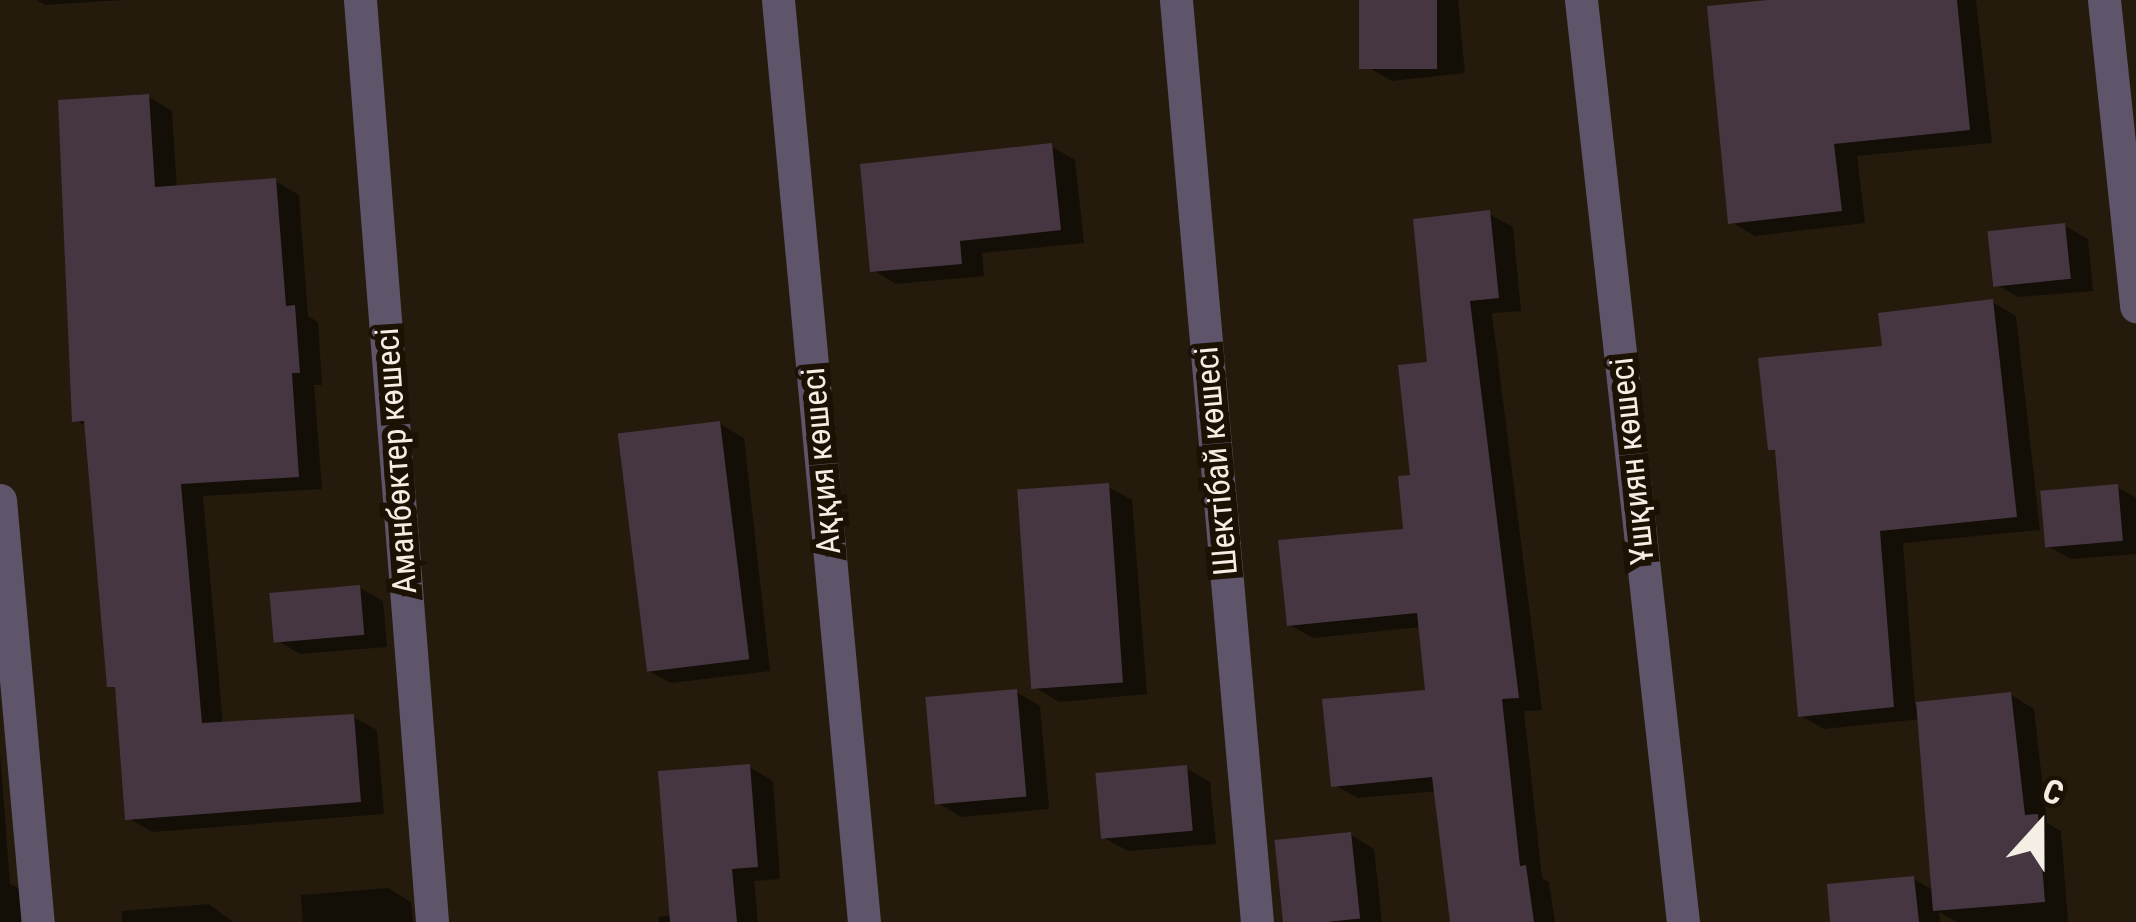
<!DOCTYPE html>
<html>
<head>
<meta charset="utf-8">
<style>
  body { margin:0 }
  #map { position:relative; width:2136px; height:922px; overflow:hidden; background:#251b0c; font-family:"Roboto Condensed",sans-serif }
  div>[style] { position:absolute }
  [style*='--x'] { left:calc(var(--x)*1px); top:calc(var(--y)*1px); width:calc(var(--w)*1px); rotate:calc(var(--a)*1deg) }
  .shadow>* { inset:0; background:#0007 }
  .building>* { inset:0; background:#463642; transform-origin:0 0 }
  .minor>* { height:33px; margin:-16.5px; padding:0 16.5px; transform-origin:16.5px; border-radius:16.5px; background:#5f556a }
  span { translate:-50% -50%; white-space:nowrap; text-align:center; line-height:1.15; -webkit-text-stroke:12px #1c1204; paint-order:stroke }
  .street-label { font-size:33px; color:#f5eee4 }
  .north { position:absolute; left:1980px; top:766px; width:120px; height:120px; -webkit-text-stroke:9px #1c1204; paint-order:stroke; rotate:21deg; font-size:33px; font-weight:700; line-height:48px; text-align:center; color:#f5eee4 }
  .north::after { content:''; display:block; margin:auto; width:42px; height:54px; background:#f5eee4; clip-path:polygon(50% 0,100% 100%,50% 72%,0 100%) }
</style>
</head>
<body>
<div id="map">
  <div class="shadow">
    <i style="clip-path:polygon(37px 0,123px 0,45px 5px)"></i>
    <i style="clip-path:polygon(1362px 0,1458px 0,1465px 73px,1392px 81px,1369px 68px)"></i>
    <i style="clip-path:polygon(1800px 0,1976px 0,1992px 143px,1857px 156px,1865px 223px,1755px 236px,1731px 222px)"></i>
    <i style="clip-path:polygon(149px 97px,172px 111px,177px 189px,275px 181px,299px 195px,308px 316px,318px 322px,322px 385px,314px 385px,322px 489px,203px 496px,223px 725px,353px 717px,377px 730px,384px 814px,152px 832px,128px 818px,88px 427px,75px 420px)"></i>
    <i style="clip-path:polygon(1051px 146px,1075px 160px,1084px 243px,982px 253px,984px 276px,896px 284px,873px 270px)"></i>
    <i style="clip-path:polygon(1489px 214px,1513px 227px,1521px 311px,1492px 313px,1542px 710px,1524px 711px,1542px 878px,1549px 882px,1555px 922px,1454px 922px,1437px 791px,1358px 798px,1334px 785px,1428px 692px,1421px 627px,1313px 638px,1290px 625px,1406px 531px,1431px 365px)"></i>
    <i style="clip-path:polygon(2065px 226px,2088px 239px,2093px 291px,2018px 297px,1995px 284px)"></i>
    <i style="clip-path:polygon(1992px 302px,2016px 316px,2040px 530px,1903px 543px,1915px 705px,2011px 695px,2034px 709px,2047px 823px,2061px 831px,2068px 922px,1957px 922px,1939px 912px,1940px 922px,1833px 922px,1914px 879px,1934px 891px,1921px 719px,1824px 729px,1801px 716px,1778px 453px,1771px 449px,1885px 348px)"></i>
    <i style="clip-path:polygon(720px 424px,744px 438px,770px 671px,671px 683px,647px 670px)"></i>
    <i style="clip-path:polygon(1108px 487px,1132px 500px,1147px 694px,1059px 702px,1036px 688px)"></i>
    <i style="clip-path:polygon(2117px 487px,2136px 498px,2136px 554px,2071px 559px,2047px 546px)"></i>
    <i style="clip-path:polygon(360px 588px,383px 601px,387px 647px,300px 654px,276px 640px)"></i>
    <i style="clip-path:polygon(1016px 692px,1040px 706px,1049px 809px,961px 817px,938px 803px)"></i>
    <i style="clip-path:polygon(0 752px,10px 884px,25px 892px,27px 922px,0 922px)"></i>
    <i style="clip-path:polygon(749px 767px,773px 781px,780px 879px,754px 881px,758px 922px,659px 922px,659px 917px,672px 915px)"></i>
    <i style="clip-path:polygon(1186px 768px,1210px 782px,1216px 844px,1128px 851px,1104px 838px)"></i>
    <i style="clip-path:polygon(1351px 835px,1374px 849px,1382px 922px,1286px 922px,1277px 842px)"></i>
    <i style="clip-path:polygon(388px 888px,411px 902px,413px 922px,303px 922px,301px 895px)"></i>
    <i style="clip-path:polygon(209px 904px,233px 922px,122px 922px,122px 911px)"></i>
  </div>
  <div class="building">
    <i style="left:1359px;top:0;width:78px;height:69px"></i>
    <i style="clip-path:polygon(1768px 0,1957px 0,1970px 130px,1834px 144px,1842px 211px,1728px 224px,1707px 6px)"></i>
    <i style="clip-path:polygon(149px 94px,155px 187px,276px 178px,286px 306px,295px 305px,300px 373px,292px 373px,299px 477px,181px 484px,202px 723px,354px 714px,361px 802px,125px 820px,115px 687px,107px 687px,84px 421px,72px 422px,58px 100px)"></i>
    <i style="clip-path:polygon(1052px 143px,1061px 230px,960px 241px,962px 264px,870px 272px,860px 164px)"></i>
    <i style="clip-path:polygon(1490px 210px,1499px 298px,1470px 301px,1519px 698px,1502px 699px,1520px 866px,1526px 865px,1534px 922px,1450px 922px,1432px 777px,1331px 787px,1322px 699px,1425px 690px,1417px 613px,1287px 626px,1278px 540px,1403px 529px,1398px 476px,1410px 475px,1398px 365px,1427px 362px,1413px 219px)"></i>
    <i style="left:2065px;top:223px;width:56px;height:78px;rotate:84deg"></i>
    <i style="clip-path:polygon(1993px 299px,2017px 517px,1880px 531px,1894px 707px,1798px 717px,1775px 450px,1768px 450px,1758px 358px,1882px 346px,1878px 313px)"></i>
    <i style="left:720px;top:421px;width:240px;height:103px;rotate:83deg"></i>
    <i style="left:1109px;top:483px;width:200px;height:92px;rotate:86deg"></i>
    <i style="left:2118px;top:484px;width:57px;height:78px;rotate:85deg"></i>
    <i style="left:360px;top:585px;width:50px;height:91px;rotate:85deg"></i>
    <i style="left:1017px;top:689px;width:108px;height:92px;rotate:85deg"></i>
    <i style="clip-path:polygon(2011px 692px,2025px 815px,2038px 814px,2045px 902px,1933px 911px,1916px 702px)"></i>
    <i style="clip-path:polygon(750px 764px,758px 867px,732px 869px,737px 922px,670px 922px,658px 771px)"></i>
    <i style="left:1187px;top:765px;width:66px;height:92px;rotate:85deg"></i>
    <i style="left:1351px;top:832px;width:87px;height:77px;rotate:84deg"></i>
    <i style="clip-path:polygon(1914px 876px,1919px 922px,1830px 922px,1827px 884px)"></i>
  </div>
  <div class="minor">
    <i style="--x:360;--y:0;--w:925;--a:85.53"></i>
    <i style="--x:778;--y:0;--w:926;--a:84.67"></i>
    <i style="--x:1176;--y:0;--w:926;--a:84.98"></i>
    <i style="--x:1581;--y:0;--w:928;--a:83.69"></i>
    <i style="--x:2104;--y:0;--w:308;--a:84"></i>
    <i style="--x:0;--y:500;--w:424;--a:84.9"></i>
  </div>
  <div class="street-label">
    <span style="left:396px;top:461px;rotate:-94deg">Аманбөктер көшесі</span>
    <span style="left:821px;top:461px;rotate:-95deg">Аққия көшесі</span>
    <span style="left:1216px;top:461px;rotate:-95deg">Шектібай көшесі</span>
    <span style="left:1632px;top:461px;rotate:-96deg">Ұшқиян көшесі</span>
  </div>
  <div class="north">С</div>
</div>
</body>
</html>
